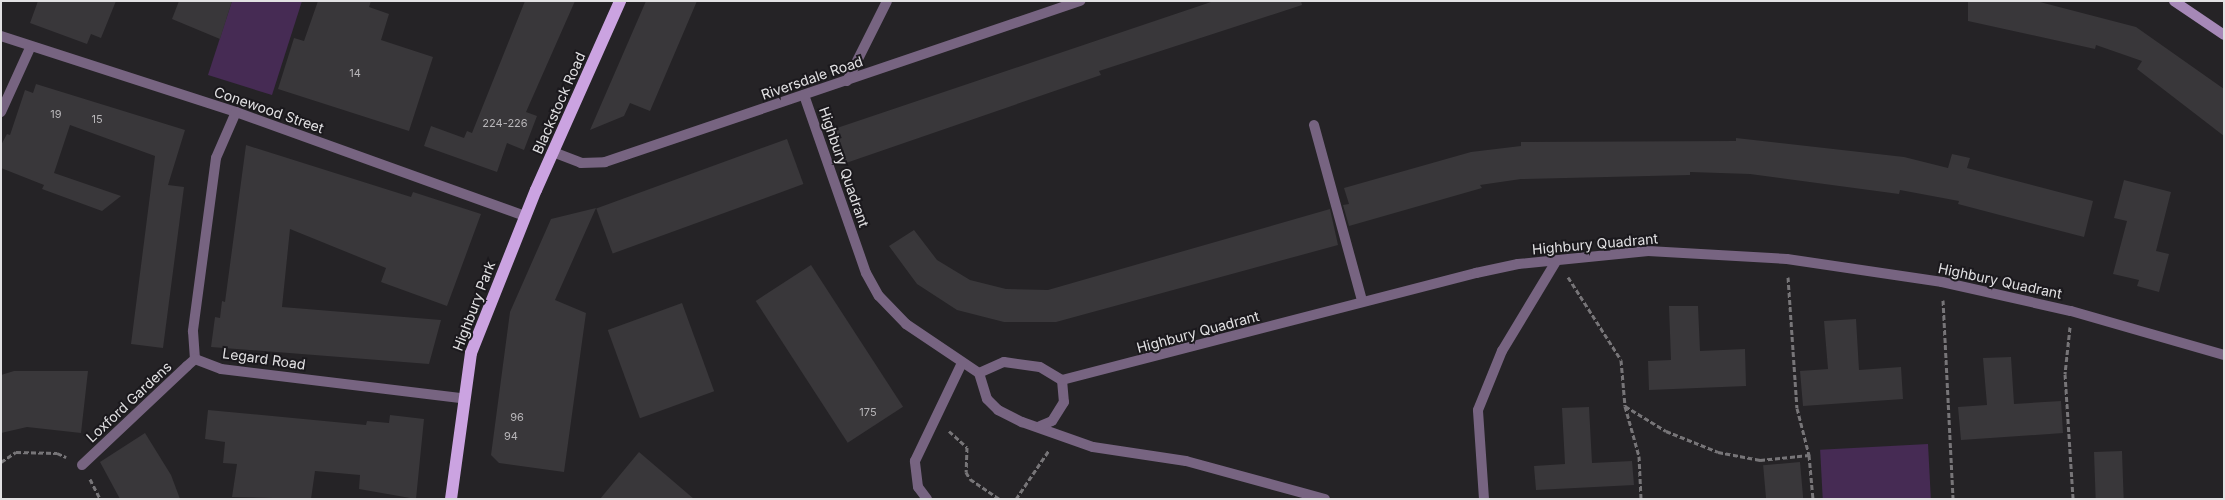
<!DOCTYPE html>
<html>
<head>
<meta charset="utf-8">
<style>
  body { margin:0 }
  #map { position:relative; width:2225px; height:500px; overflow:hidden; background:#252326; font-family:Inter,sans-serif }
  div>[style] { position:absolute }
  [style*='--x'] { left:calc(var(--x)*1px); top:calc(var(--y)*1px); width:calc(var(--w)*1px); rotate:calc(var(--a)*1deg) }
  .green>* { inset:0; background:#462b54; transform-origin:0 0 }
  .building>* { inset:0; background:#39373a; transform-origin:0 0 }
  .path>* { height:3px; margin-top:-1.5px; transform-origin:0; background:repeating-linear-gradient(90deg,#777578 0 5px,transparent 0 7.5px) }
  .lane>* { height:10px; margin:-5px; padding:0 5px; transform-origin:5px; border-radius:5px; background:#776481 }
  .street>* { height:10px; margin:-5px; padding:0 5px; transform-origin:5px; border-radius:5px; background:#776481 }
  .secondary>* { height:10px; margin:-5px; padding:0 5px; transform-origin:5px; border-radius:5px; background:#a688b7 }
  .primary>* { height:12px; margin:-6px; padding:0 6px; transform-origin:6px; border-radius:6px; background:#cba3e1 }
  span { translate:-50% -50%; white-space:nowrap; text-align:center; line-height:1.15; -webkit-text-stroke:4px #1b191d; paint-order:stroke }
  .number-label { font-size:11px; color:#b8b6b9 }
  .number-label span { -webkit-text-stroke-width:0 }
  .street-label { font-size:14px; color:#e2e1e3 }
  .frame { position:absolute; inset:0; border:2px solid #e2e1e3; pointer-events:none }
</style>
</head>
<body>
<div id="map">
  <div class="green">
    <i style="clip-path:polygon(232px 1px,302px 1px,272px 95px,208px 75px)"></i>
    <i style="left:1928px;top:444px;width:55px;height:108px;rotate:87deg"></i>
  </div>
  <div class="building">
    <i style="clip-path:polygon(38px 1px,116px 1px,101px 38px,91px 34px,87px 44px,30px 23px)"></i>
    <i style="clip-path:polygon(179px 1px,232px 1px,220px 39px,172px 19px)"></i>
    <i style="clip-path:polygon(318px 1px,371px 1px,369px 7px,389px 14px,381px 40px,433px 57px,409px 131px,278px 89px,294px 38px,304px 41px)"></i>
    <i style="clip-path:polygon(525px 1px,575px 1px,526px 112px,537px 116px,524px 150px,507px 143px,497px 172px,424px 146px,431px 126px,464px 138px,467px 131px,472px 133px)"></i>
    <i style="clip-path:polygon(646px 1px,697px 1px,650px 111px,630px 103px,624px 116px,590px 130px)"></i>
    <i style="clip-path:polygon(1214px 1px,1301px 1px,1302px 5px,1099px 71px,1101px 75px,846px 163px,834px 129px)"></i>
    <i style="clip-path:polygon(1968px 1px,2036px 1px,2136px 27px,2224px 89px,2224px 136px,2137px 69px,2142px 61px,2096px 45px,2095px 49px,1968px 21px)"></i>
    <i style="clip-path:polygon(36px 84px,185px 130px,168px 185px,184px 187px,163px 348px,131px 344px,155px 156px,70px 125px,54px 173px,121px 196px,102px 211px,42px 189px,44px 185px,1px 168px,1px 145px,7px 134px,10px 135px,25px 90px,33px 93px)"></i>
    <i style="clip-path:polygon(1736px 138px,1904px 157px,1948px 168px,1952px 154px,1970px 158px,1967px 168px,2093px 201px,2084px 237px,1958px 204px,1959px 201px,1900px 190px,1899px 194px,1750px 174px,1690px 172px,1690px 175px,1521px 179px,1480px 185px,1482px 188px,1349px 226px,1343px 205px,1349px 204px,1344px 188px,1471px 152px,1521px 146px,1521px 142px,1736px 141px)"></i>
    <i style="left:787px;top:139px;width:48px;height:203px;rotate:70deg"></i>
    <i style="clip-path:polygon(246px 145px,411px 197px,413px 192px,481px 214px,447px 306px,381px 282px,386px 268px,290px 229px,282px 307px,441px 320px,429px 364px,211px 347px,215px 317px,220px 318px,222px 301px,225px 302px)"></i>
    <i style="clip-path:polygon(2124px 180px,2171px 192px,2156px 251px,2169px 254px,2159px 292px,2137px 286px,2139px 280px,2113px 274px,2127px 221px,2114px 218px)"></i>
    <i style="clip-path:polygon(596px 208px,555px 300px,586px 313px,564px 472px,499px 463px,491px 455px,510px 312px,551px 219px)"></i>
    <i style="clip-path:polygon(1330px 209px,1338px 245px,1056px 322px,1004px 322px,957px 310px,917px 284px,889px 246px,914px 230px,937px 260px,970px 280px,1006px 289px,1048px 290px)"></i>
    <i style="left:811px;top:265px;width:169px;height:66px;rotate:57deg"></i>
    <i style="left:682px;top:303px;width:94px;height:79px;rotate:70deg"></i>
    <i style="clip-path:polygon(1669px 306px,1698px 306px,1700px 351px,1745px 349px,1746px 386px,1649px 390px,1648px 361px,1671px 360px)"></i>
    <i style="clip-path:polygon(1856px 319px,1859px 370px,1901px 367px,1903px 399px,1803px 406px,1800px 371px,1828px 369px,1824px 321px)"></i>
    <i style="clip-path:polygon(2011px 357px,2014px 404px,2061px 401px,2063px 433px,1961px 440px,1958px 407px,1987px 405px,1983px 358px)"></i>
    <i style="clip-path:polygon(14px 371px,88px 371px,81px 433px,27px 427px,1px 433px,1px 375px)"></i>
    <i style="clip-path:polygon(1589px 407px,1592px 463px,1632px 461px,1634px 485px,1536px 490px,1534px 466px,1565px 464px,1562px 408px)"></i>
    <i style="clip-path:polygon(208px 410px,366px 425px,367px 421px,389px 423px,390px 415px,424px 419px,416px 499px,359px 489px,360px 475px,315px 471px,311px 499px,232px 497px,237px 464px,223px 463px,225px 442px,205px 439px)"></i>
    <i style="clip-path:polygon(145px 433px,171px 475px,180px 499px,120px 499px,100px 462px)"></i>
    <i style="left:2122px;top:451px;width:48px;height:28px;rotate:88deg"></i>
    <i style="clip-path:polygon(639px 452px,694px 499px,600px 499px)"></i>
    <i style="left:1800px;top:462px;width:37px;height:37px;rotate:85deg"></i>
  </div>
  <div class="path">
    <i style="--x:1568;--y:277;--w:98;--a:57.4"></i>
    <i style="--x:1621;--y:360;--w:46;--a:85"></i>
    <i style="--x:1625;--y:406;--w:48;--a:31.4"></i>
    <i style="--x:1666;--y:431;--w:56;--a:22"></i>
    <i style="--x:1718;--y:452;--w:43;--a:10.8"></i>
    <i style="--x:1760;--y:460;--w:49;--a:-5.8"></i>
    <i style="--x:1788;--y:277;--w:131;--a:86.1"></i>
    <i style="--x:1797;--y:408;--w:49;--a:75.7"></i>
    <i style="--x:1809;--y:455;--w:44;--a:84.8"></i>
    <i style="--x:1943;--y:300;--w:199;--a:87.1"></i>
    <i style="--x:2070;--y:327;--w:47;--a:96.1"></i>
    <i style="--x:2065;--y:374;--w:125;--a:86.3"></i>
    <i style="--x:1625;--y:406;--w:52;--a:74.4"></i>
    <i style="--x:1639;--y:456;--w:43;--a:87.3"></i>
    <i style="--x:949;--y:431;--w:24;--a:42"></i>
    <i style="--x:967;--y:447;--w:25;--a:92"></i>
    <i style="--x:966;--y:472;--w:8;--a:60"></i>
    <i style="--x:970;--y:479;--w:36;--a:34"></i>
    <i style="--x:1;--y:462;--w:18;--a:-34"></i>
    <i style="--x:16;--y:452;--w:41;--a:1.4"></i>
    <i style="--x:57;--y:453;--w:10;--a:24"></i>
    <i style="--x:90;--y:479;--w:22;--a:63"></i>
    <i style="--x:1016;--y:499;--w:59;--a:-56"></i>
  </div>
  <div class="lane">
    <i style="--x:1;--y:112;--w:72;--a:-65.6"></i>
    <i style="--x:1314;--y:125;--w:182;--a:74.7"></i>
    <i style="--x:82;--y:465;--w:144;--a:-43.3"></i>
  </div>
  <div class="street">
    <i style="--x:1;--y:36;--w:247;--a:17.9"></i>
    <i style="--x:236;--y:112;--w:307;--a:19.8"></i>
    <i style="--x:847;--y:81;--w:89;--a:-63.4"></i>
    <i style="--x:804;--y:95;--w:188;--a:70.8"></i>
    <i style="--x:866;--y:273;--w:26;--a:61"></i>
    <i style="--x:879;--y:296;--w:39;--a:46"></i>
    <i style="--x:906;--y:324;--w:88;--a:33.9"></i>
    <i style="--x:236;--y:112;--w:50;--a:113.5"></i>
    <i style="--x:216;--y:158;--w:175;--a:97.6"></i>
    <i style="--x:193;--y:331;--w:28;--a:86"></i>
    <i style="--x:195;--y:359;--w:28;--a:21"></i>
    <i style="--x:221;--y:369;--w:243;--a:6.9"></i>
    <i style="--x:553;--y:152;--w:30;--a:21"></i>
    <i style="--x:581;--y:163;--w:24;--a:-2"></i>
    <i style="--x:605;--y:162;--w:502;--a:-18.72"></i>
    <i style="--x:187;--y:366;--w:11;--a:-41"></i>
    <i style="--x:979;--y:373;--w:27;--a:73"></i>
    <i style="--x:987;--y:399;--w:16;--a:45"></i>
    <i style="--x:998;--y:410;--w:27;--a:27"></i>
    <i style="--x:1022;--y:422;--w:75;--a:19.4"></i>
    <i style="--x:1093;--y:447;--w:94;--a:8.6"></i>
    <i style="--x:1186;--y:461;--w:144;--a:15.3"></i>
    <i style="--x:979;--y:373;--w:27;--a:-24"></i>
    <i style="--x:1004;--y:362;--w:36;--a:8"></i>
    <i style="--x:1040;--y:367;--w:26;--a:31"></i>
    <i style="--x:1062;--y:380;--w:22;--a:85"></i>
    <i style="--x:1064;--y:402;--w:22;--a:122"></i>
    <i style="--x:1052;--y:421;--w:13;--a:157"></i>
    <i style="--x:1062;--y:380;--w:428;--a:-14.5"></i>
    <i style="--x:1476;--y:273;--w:43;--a:-12.1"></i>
    <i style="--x:1518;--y:264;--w:131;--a:-5.7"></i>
    <i style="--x:1648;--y:251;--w:139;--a:3.3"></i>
    <i style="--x:1787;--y:259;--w:157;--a:8.4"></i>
    <i style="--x:1942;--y:282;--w:132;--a:12.7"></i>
    <i style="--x:2071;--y:311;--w:159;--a:16"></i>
    <i style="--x:927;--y:499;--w:15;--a:-127"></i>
    <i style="--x:918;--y:487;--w:26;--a:-97"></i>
    <i style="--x:915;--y:461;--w:109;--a:-64.4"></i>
    <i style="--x:1484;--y:499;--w:89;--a:-93.9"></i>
    <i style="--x:1478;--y:410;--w:64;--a:-67.9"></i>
    <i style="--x:1502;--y:351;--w:106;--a:-58.9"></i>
  </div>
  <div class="secondary">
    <i style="--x:2174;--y:1;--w:60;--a:34.2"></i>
  </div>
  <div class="primary">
    <i style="--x:451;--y:499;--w:147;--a:-82.2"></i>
    <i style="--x:471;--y:353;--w:175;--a:-68.3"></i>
    <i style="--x:536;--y:190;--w:207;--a:-66"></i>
  </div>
  <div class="number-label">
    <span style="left:355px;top:73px">14</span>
    <span style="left:56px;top:114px">19</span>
    <span style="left:97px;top:119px">15</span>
    <span style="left:505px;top:123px">224-226</span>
    <span style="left:868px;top:412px">175</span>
    <span style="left:517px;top:417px">96</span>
    <span style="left:511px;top:436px">94</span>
  </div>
  <div class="street-label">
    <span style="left:812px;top:78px;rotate:-19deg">Riversdale Road</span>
    <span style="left:559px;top:103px;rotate:-66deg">Blackstock Road</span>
    <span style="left:269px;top:110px;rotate:19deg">Conewood Street</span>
    <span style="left:844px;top:167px;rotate:71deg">Highbury Quadrant</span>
    <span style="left:1595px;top:244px;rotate:-5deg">Highbury Quadrant</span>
    <span style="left:2000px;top:281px;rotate:12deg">Highbury Quadrant</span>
    <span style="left:474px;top:306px;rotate:-69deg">Highbury Park</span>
    <span style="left:1198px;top:332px;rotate:-15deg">Highbury Quadrant</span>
    <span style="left:264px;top:359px;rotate:8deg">Legard Road</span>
    <span style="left:129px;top:402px;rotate:-43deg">Loxford Gardens</span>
  </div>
  <div class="frame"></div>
</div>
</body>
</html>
